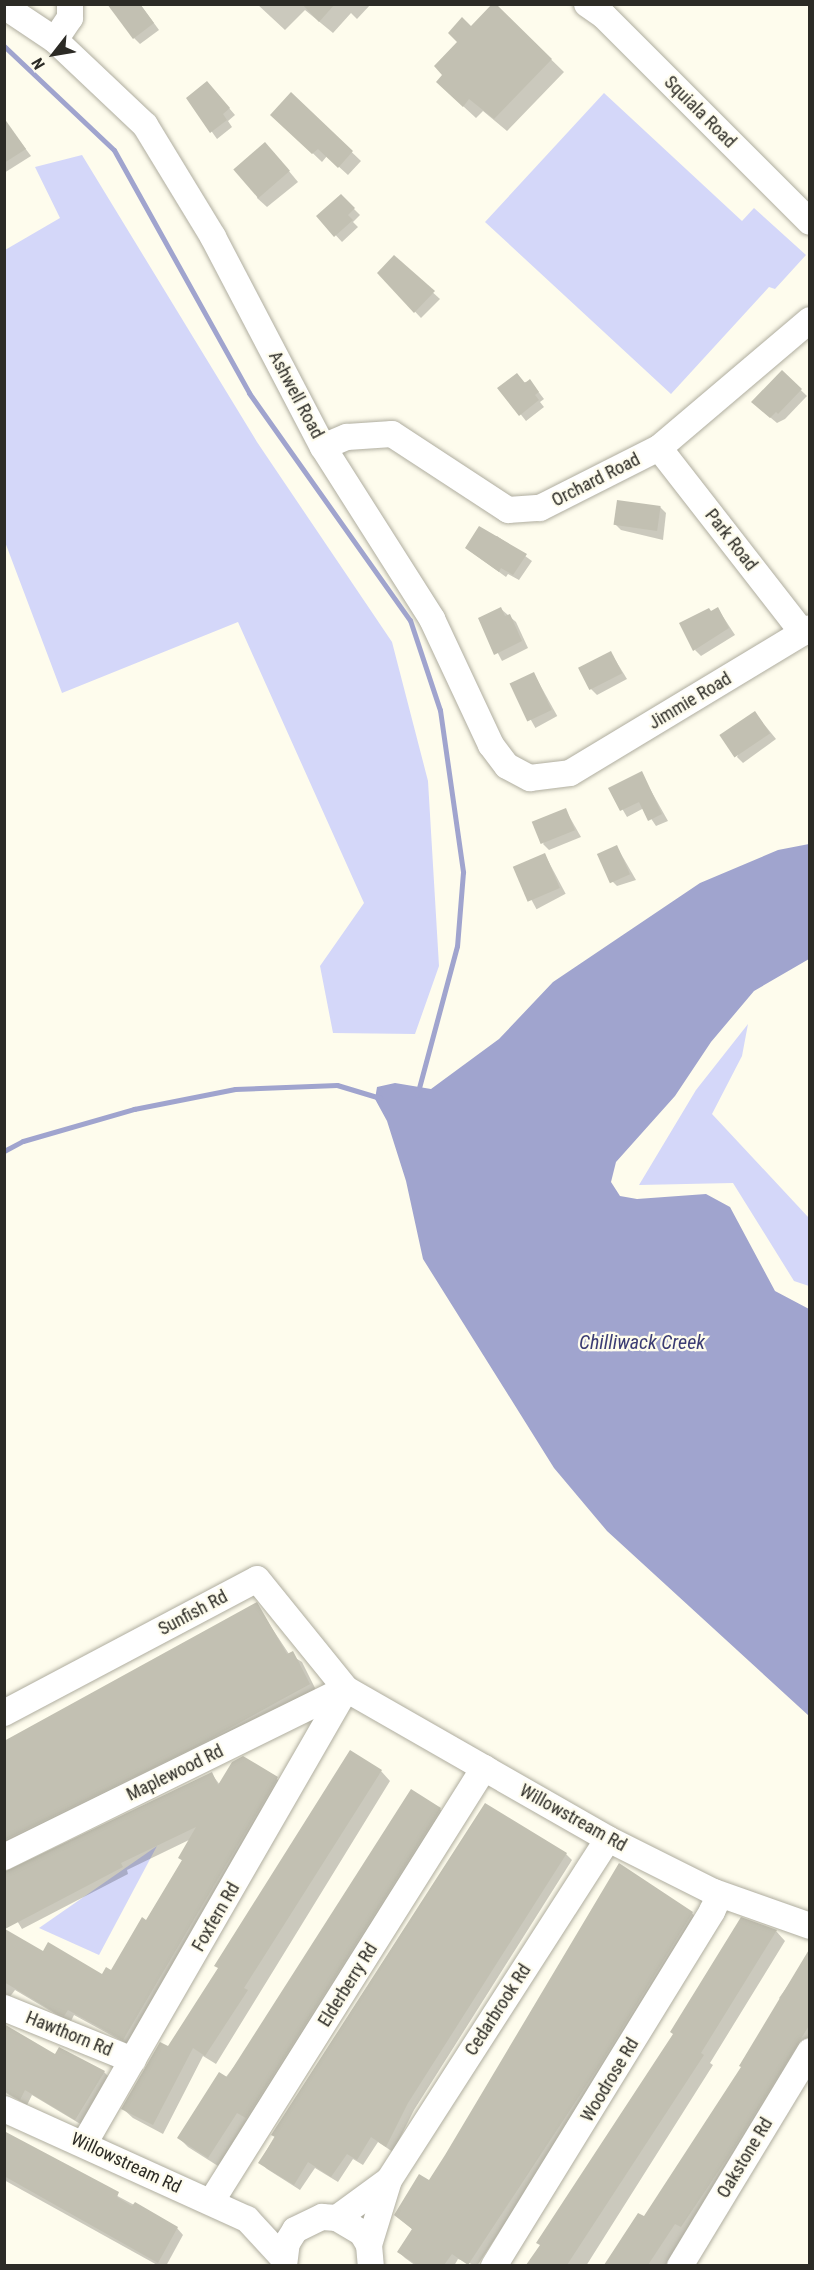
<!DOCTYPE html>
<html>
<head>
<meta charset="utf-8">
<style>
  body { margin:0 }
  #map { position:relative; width:814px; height:2270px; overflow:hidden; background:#fefced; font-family:"Roboto Condensed",sans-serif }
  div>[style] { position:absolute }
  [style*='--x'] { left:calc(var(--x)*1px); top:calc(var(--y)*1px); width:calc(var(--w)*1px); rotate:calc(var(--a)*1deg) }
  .green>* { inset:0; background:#d4d7f9 }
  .water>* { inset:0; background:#a0a4ce }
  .shadow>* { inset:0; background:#0003; transform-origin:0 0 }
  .stream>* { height:5px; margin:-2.5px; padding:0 2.5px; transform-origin:2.5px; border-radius:2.5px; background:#a0a4ce }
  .building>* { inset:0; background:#c2c0b2; transform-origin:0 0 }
  .roads { filter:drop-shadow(0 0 2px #afad9f) drop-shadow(0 0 2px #afad9f) }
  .minor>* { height:26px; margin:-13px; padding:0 13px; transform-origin:13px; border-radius:13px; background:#fff }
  span { translate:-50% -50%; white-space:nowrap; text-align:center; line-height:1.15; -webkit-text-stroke:4.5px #fefced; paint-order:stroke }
  .street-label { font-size:18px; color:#2c2b26 }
  .water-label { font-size:20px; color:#3b3c73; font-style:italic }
  .frame { position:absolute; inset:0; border:6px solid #2c2b26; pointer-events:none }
  .north { position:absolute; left:24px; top:24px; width:60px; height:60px; -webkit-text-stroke:4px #fefced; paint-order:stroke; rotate:239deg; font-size:16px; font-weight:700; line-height:24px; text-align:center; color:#2c2b26 }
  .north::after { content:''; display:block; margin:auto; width:21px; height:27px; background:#2c2b26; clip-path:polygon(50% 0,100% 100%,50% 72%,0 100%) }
</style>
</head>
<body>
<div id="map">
  <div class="green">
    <i style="clip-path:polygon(604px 93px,742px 221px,754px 208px,806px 255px,775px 289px,769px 287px,671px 394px,485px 222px)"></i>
    <i style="clip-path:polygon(82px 155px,257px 442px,392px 642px,428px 781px,439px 966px,415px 1034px,333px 1033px,320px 966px,364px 903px,238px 622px,62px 693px,5px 542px,5px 250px,60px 218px,35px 167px)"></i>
    <i style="clip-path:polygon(748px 1024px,742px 1056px,712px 1114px,809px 1218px,809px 1286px,794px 1281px,733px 1183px,639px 1185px,696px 1090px)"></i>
    <i style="clip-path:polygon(157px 1846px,99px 1955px,39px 1928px)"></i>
  </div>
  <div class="water">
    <i style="clip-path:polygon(809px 844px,809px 959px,754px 991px,711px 1042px,675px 1096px,616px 1162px,611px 1182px,620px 1196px,637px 1199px,706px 1194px,730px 1207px,775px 1291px,809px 1309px,809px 1716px,607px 1531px,554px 1468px,423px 1259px,406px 1181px,387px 1121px,375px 1099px,377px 1087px,395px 1083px,431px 1089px,499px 1039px,553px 982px,700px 883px,778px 850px)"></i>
  </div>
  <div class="shadow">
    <i style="clip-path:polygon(140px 4px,159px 30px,140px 44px,134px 38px)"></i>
    <i style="clip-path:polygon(257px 4px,371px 4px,357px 19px,351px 13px,333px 33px,305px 10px,285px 30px)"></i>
    <i style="clip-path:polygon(494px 4px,564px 72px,507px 131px,483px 111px,476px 118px,451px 95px,444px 75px,471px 28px)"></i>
    <i style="clip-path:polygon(213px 89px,235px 115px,228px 121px,232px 127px,217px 139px,188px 98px)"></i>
    <i style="clip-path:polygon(291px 94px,361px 161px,348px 175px,327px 156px,322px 162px,281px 123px)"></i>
    <i style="clip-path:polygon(10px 128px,31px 156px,4px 173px,4px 131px)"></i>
    <i style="clip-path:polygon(274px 153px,298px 182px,267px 207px,257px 198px)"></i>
    <i style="clip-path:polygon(341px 196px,360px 215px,353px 222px,358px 227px,342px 242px,318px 216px)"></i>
    <i style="clip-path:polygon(394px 257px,440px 299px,421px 318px,379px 273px)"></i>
    <i style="clip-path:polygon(782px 372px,807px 396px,785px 419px,777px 423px,759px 408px)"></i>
    <i style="clip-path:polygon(530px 381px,544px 399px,540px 402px,544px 407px,526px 421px,500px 388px)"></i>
    <i style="clip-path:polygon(660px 507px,666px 513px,663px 540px,621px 530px,615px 524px)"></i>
    <i style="clip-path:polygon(497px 536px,532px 561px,519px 580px,508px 574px,506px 577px,466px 548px)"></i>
    <i style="clip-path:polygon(501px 609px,516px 622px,528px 648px,502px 661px,480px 619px)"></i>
    <i style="clip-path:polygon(718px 609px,735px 635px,701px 656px,695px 650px,711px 612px)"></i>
    <i style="clip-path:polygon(611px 653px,627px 679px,597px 695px,591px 689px)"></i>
    <i style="left:534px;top:674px;width:48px;height:25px;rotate:61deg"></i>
    <i style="clip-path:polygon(755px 713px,776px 739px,743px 763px,737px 757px)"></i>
    <i style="clip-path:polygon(641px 773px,668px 821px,656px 826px,644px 808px,627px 817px,610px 788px)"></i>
    <i style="clip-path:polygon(565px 809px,581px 837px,549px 850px,543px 844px)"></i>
    <i style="clip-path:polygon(617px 847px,636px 880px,617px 886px,611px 880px)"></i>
    <i style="left:545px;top:855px;width:44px;height:33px;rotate:62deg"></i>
    <i style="clip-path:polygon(256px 1604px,289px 1654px,302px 1662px,318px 1694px,4px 1855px,4px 1742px)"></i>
    <i style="clip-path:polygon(381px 1771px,390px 1781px,216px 2064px,203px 2056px,163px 2134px,133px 2118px,123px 2109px)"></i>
    <i style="clip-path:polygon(211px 1773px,220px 1785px,277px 1779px,283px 1785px,129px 2045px,74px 2015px,71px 2021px,64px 2019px,15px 1990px,9px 1998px,4px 1996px,4px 1930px,44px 1953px,103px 1976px,111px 1972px,147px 1922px,183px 1861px,179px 1858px,191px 1839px,127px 1870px,128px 1874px,22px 1929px,4px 1899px)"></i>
    <i style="clip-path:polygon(440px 1809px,450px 1819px,218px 2166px,188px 2147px,178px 2137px)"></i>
    <i style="clip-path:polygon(566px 1854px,572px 1860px,414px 2110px,393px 2152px,378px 2142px,363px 2165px,353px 2159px,338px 2182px,315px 2168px,300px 2190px,267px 2169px,260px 2162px,298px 2095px)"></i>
    <i style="clip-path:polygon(692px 1913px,698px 1920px,605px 2072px,477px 2266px,458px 2259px,454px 2266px,416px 2266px,405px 2258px,399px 2252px,413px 2230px,396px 2215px)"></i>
    <i style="clip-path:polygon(776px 1931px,785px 1941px,710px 2063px,713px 2065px,586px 2266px,528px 2266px)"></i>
    <i style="clip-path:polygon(810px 1955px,810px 2047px,665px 2266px,607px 2266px,639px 2215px,644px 2218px,743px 2068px,782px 2001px,779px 1998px)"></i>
    <i style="clip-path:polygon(4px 2028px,55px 2056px,104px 2072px,110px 2078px,82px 2125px,32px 2095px,27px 2105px,4px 2092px)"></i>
    <i style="clip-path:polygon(4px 2135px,177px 2228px,183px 2235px,166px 2266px,159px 2266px,4px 2180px)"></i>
  </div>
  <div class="stream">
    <i style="--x:4;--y:46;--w:151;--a:43.4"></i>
    <i style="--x:114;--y:150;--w:278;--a:60.9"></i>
    <i style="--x:249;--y:393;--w:278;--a:54.7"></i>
    <i style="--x:410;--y:620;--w:95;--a:71.6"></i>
    <i style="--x:440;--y:710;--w:164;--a:81.9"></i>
    <i style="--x:463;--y:872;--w:74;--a:94.6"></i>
    <i style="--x:457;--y:946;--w:154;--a:105"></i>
    <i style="--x:4;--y:1151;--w:21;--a:-28"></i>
    <i style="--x:23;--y:1141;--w:116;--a:-16.1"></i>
    <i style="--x:134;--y:1109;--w:103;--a:-11.2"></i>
    <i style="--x:235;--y:1089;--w:102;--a:-2.2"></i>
    <i style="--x:337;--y:1085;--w:45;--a:16.8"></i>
  </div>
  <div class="building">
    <i style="clip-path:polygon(107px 4px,140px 4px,154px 23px,133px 39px)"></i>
    <i style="clip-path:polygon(302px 4px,335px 4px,319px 22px)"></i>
    <i style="clip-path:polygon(492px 4px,496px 4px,552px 59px,494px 119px,469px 99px,463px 107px,436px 82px,442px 75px,434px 66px,457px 42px,448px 33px,462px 17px,471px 26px)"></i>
    <i style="clip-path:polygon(207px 81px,230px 108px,223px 114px,227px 120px,210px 133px,186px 98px)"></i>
    <i style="clip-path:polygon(291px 92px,353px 151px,338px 168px,318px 149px,312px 154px,270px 115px)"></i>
    <i style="clip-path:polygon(4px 118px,26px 149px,4px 163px)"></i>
    <i style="left:265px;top:142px;width:38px;height:42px;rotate:49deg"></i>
    <i style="clip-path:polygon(341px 194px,355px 208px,348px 215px,353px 220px,334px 237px,316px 216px)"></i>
    <i style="clip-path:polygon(394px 255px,435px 291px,414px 313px,377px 273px)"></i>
    <i style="clip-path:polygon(782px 370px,802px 389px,778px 414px,776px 412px,770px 418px,751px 402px)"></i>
    <i style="clip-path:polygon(517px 373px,525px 383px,530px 379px,539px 392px,535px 395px,539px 400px,519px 416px,497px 388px)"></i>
    <i style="left:617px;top:500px;width:44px;height:25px;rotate:8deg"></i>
    <i style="clip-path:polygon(479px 526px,527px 554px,513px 575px,501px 568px,499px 572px,465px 548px)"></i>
    <i style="clip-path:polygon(501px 607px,505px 616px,510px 614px,522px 641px,494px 655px,478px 618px)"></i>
    <i style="clip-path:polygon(718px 607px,729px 628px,693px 651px,679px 623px,709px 608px,711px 611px)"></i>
    <i style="left:611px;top:651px;width:25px;height:37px;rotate:63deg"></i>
    <i style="left:534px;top:672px;width:42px;height:27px;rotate:65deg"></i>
    <i style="left:755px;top:711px;width:27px;height:43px;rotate:56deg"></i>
    <i style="clip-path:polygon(642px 771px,662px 814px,648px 821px,639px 802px,620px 811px,608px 788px)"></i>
    <i style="left:566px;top:808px;width:24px;height:37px;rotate:68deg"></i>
    <i style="left:617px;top:845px;width:32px;height:22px;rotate:66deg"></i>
    <i style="left:545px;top:853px;width:38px;height:35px;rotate:67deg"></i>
    <i style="clip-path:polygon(257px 1602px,287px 1654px,293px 1651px,310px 1684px,199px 1745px,4px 1840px,4px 1741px)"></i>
    <i style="clip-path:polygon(350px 1750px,382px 1770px,244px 1988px,248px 1990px,205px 2056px,193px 2048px,153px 2125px,121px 2109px,160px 2042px,168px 2046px,218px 1968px,214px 1966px)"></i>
    <i style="clip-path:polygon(evenodd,243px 1756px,278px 1777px,123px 2040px,68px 2010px,64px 2016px,56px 2013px,4px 1982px,4px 1872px,212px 1772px,218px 1785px,232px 1762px,243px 1756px,196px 1827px,178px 1858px,182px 1860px,146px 1920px,142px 1917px,111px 1970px,106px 1967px,102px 1974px,48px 1942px,43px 1951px,5px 1929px,123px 1867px,121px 1863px,196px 1827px)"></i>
    <i style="clip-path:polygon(411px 1789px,441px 1808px,246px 2118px,237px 2113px,208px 2158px,177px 2138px,219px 2072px,227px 2077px)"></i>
    <i style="clip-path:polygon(485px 1803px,567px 1853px,408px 2103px,386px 2147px,371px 2137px,357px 2160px,347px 2154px,331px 2177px,308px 2162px,294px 2185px,258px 2163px,275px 2137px,271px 2135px)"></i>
    <i style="clip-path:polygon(619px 1863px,693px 1912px,599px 2066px,468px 2265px,452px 2254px,444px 2265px,417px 2265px,397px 2252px,412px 2229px,394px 2215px,419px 2174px,429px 2180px,445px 2155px)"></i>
    <i style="clip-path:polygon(741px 1917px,777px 1930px,701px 2053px,704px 2055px,567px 2265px,526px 2265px,540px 2245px,536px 2243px,673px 2034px,670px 2032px)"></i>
    <i style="clip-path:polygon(810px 1948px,810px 2024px,728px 2157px,681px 2227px,675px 2224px,648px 2265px,604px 2265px,638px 2213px,644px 2216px,741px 2067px,739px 2066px)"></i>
    <i style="clip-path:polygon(4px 2024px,55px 2054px,59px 2047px,105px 2071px,75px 2120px,25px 2090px,20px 2100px,4px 2091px)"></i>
    <i style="clip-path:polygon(4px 2131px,119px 2192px,117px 2197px,132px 2206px,135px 2202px,178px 2227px,158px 2263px,4px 2176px)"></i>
  </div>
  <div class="roads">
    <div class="minor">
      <i style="--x:587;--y:4;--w:21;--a:35"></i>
      <i style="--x:604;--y:16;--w:291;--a:45"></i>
      <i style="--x:4;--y:6;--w:61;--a:33.7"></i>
      <i style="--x:55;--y:40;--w:124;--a:43.4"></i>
      <i style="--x:145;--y:125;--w:131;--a:58.7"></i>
      <i style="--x:213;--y:237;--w:237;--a:62.4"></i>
      <i style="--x:323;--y:447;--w:204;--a:57.6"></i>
      <i style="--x:432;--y:619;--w:139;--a:64.9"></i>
      <i style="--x:491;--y:745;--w:26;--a:53"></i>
      <i style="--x:507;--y:766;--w:26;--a:28"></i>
      <i style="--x:530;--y:778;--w:40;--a:-7.1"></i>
      <i style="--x:570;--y:773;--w:280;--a:-31.1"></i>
      <i style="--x:55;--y:40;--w:27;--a:-56"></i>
      <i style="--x:70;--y:18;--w:14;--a:-90"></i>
      <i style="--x:323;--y:447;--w:26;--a:-23"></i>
      <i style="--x:347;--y:437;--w:45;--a:-3.8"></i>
      <i style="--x:392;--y:434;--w:139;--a:33.2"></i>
      <i style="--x:508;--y:510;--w:32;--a:-4"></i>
      <i style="--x:540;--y:508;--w:133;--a:-26.8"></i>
      <i style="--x:659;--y:448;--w:198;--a:-40.3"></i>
      <i style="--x:659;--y:448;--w:234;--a:52.1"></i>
      <i style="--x:4;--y:1713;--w:286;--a:-27.9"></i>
      <i style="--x:257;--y:1579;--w:141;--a:51"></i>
      <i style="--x:346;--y:1689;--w:302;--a:29.8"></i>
      <i style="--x:608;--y:1839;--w:119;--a:26.6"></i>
      <i style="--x:714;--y:1892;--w:102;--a:19.5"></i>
      <i style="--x:4;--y:1857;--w:381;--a:-26.2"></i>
      <i style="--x:4;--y:2008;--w:139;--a:22"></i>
      <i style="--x:4;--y:2109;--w:267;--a:24.4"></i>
      <i style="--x:247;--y:2219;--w:53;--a:47.3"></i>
      <i style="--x:84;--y:2144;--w:525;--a:-60.07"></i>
      <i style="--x:211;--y:2202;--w:513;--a:-57.83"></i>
      <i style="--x:337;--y:2218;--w:64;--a:-36.2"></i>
      <i style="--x:369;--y:2245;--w:68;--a:-72.9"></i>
      <i style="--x:389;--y:2180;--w:405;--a:-57.3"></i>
      <i style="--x:284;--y:2266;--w:23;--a:-83"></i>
      <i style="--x:287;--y:2243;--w:15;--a:-58"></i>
      <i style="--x:295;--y:2230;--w:30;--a:-26"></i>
      <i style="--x:322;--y:2217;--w:15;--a:4"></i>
      <i style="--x:337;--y:2218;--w:29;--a:31"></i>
      <i style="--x:362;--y:2233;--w:14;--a:60"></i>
      <i style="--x:369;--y:2245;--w:21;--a:85"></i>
      <i style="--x:494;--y:2266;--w:417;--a:-58.4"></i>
      <i style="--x:712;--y:1911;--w:11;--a:-63"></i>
      <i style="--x:717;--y:1901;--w:9;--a:-108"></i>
      <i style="--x:680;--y:2266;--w:251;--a:-58.8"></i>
    </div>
  </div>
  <div class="street-label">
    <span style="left:700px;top:112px;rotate:45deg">Squiala Road</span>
    <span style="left:296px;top:395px;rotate:62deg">Ashwell Road</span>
    <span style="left:596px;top:480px;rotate:-27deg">Orchard Road</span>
    <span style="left:731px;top:540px;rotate:52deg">Park Road</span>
    <span style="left:690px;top:701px;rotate:-31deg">Jimmie Road</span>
    <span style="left:193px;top:1613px;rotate:-28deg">Sunfish Rd</span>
    <span style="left:175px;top:1773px;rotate:-26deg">Maplewood Rd</span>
    <span style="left:573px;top:1818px;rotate:29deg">Willowstream Rd</span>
    <span style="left:216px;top:1917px;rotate:-60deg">Foxfern Rd</span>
    <span style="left:348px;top:1985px;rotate:-58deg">Elderberry Rd</span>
    <span style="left:498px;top:2010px;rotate:-57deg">Cedarbrook Rd</span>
    <span style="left:69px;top:2034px;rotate:22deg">Hawthorn Rd</span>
    <span style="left:610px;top:2080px;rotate:-59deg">Woodrose Rd</span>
    <span style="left:745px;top:2158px;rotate:-59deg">Oakstone Rd</span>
    <span style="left:126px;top:2163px;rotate:25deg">Willowstream Rd</span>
  </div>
  <div class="water-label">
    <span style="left:642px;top:1342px">Chilliwack Creek</span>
  </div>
  <div class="frame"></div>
  <div class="north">N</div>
</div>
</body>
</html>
